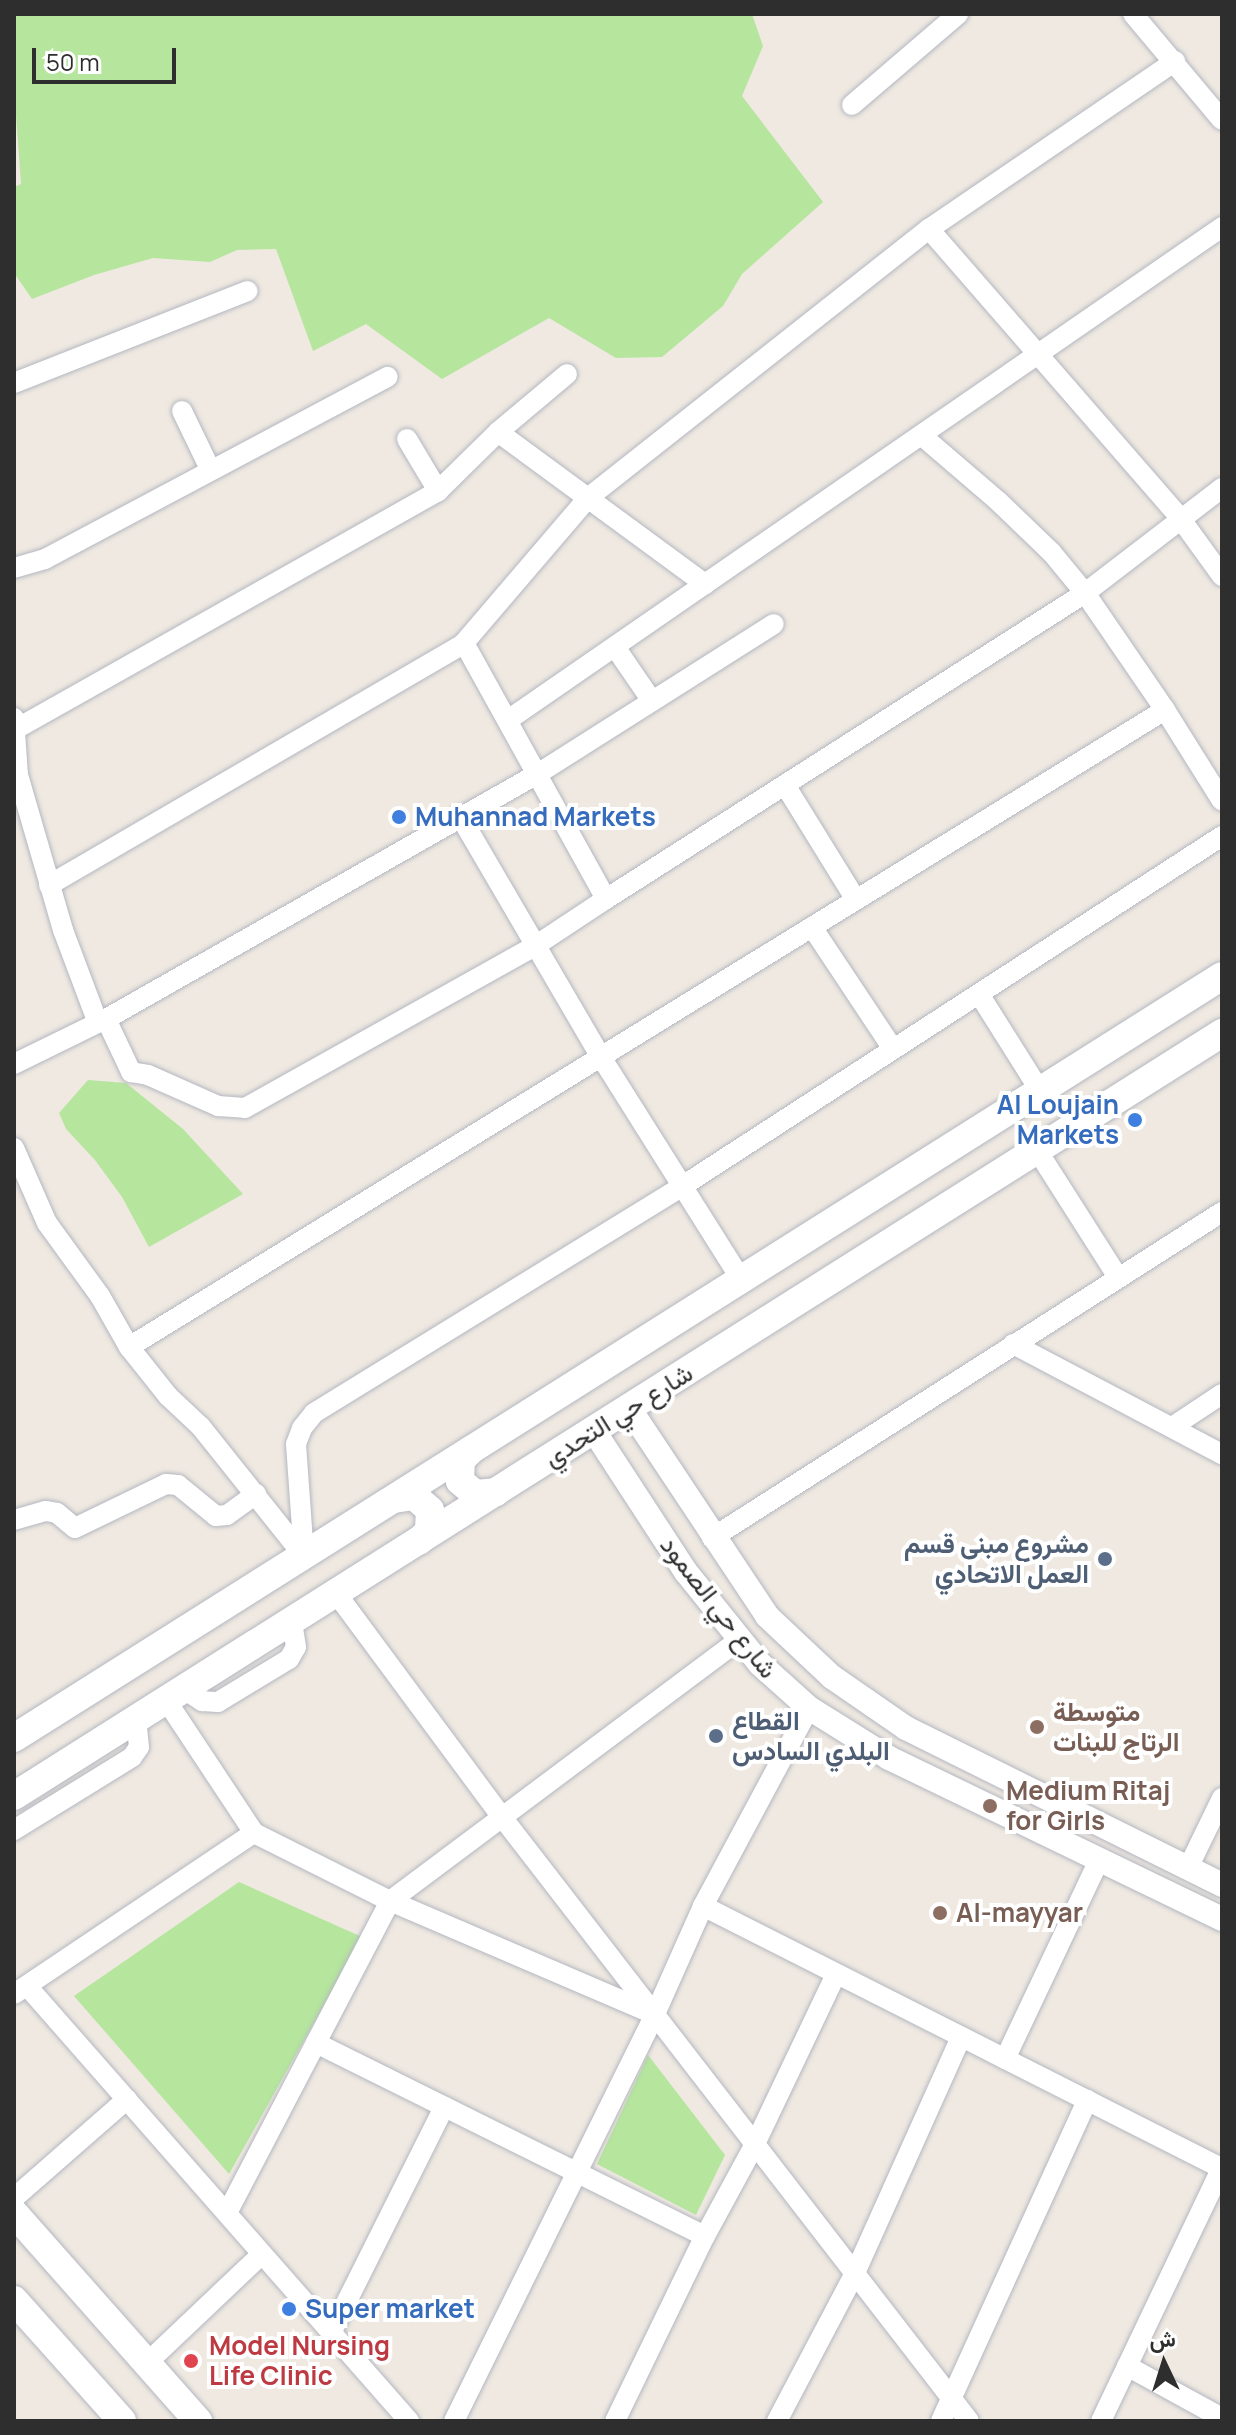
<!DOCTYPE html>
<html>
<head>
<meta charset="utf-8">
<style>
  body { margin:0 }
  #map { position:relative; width:1236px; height:2435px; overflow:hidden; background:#efe9e1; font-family:Manrope,Vazirmatn,sans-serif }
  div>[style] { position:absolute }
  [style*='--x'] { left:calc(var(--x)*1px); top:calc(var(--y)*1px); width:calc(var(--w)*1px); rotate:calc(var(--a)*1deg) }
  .green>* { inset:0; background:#b6e59e }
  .roads { filter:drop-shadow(0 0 2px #b4b7c1) drop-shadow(0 0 2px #b4b7c1) }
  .minor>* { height:20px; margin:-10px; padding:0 10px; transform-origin:10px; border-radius:10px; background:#fff }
  .tertiary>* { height:24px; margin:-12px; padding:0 12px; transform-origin:12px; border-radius:12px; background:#fff }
  .secondary>* { height:28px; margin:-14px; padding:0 14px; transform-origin:14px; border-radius:14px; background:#fff }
  .dots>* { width:22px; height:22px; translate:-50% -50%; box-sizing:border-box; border:4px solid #fff; border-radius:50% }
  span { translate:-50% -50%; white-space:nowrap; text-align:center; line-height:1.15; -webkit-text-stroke:8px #fff; paint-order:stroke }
  .shop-label { font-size:26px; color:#366cbe; font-weight:700 }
  .left { translate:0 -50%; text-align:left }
  .right { translate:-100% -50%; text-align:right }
  .street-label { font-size:26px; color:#2e2e2e }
  .service-label { font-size:26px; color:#4e5e75; font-weight:700 }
  .education-label { font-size:26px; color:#785e54; font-weight:700 }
  .health-label { font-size:26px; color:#be3a42; font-weight:700 }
  .frame { position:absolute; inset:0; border:16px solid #2e2e2e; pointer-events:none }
  .north { position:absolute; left:1124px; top:2323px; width:80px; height:80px; -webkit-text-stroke:6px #fff; paint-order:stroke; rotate:356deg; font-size:22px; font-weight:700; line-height:32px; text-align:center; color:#2e2e2e }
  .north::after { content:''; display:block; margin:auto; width:28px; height:36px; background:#2e2e2e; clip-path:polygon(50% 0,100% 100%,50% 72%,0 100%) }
  .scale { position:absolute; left:32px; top:48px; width:144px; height:36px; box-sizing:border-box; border:4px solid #2e2e2e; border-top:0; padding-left:10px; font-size:24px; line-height:28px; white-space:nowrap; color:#2e2e2e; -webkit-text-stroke:6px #fff; paint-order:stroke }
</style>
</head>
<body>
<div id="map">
  <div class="green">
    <i style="clip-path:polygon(14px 14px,752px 14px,763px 46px,742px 96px,823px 202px,742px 274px,723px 306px,662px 357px,616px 358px,549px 318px,442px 379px,366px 324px,313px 351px,276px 249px,237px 250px,210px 262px,153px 258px,94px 275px,32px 299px,14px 273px,14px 187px,21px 184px,14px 88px)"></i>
    <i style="clip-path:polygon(88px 1080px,126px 1083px,183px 1129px,243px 1194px,149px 1247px,122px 1197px,95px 1160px,66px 1129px,59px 1113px)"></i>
    <i style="clip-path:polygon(239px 1882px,362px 1937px,229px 2174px,74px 1996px)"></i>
    <i style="clip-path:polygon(648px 2055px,725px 2155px,696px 2215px,597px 2164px)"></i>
  </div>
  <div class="roads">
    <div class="minor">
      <i style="--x:1133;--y:14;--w:138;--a:50"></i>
      <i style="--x:852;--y:105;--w:140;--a:-40.6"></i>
      <i style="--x:929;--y:229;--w:383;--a:49"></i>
      <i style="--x:1180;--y:518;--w:72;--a:54.1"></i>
      <i style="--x:14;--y:383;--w:251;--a:-21.5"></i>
      <i style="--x:182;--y:411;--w:64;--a:64.2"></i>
      <i style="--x:498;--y:432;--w:257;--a:36.3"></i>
      <i style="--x:921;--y:435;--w:101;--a:40.6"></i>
      <i style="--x:998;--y:501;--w:75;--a:43.9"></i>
      <i style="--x:1052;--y:553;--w:52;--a:50.5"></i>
      <i style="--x:1085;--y:593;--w:142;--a:55.6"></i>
      <i style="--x:1165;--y:710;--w:107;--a:57.9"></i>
      <i style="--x:407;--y:439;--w:61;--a:59.2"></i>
      <i style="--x:14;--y:568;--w:32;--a:-16"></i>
      <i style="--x:45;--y:559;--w:388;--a:-28"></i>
      <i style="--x:615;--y:647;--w:65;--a:55.6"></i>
      <i style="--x:14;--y:718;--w:57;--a:86"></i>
      <i style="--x:18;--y:775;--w:161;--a:73.8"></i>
      <i style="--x:63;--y:930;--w:99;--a:69.4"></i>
      <i style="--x:508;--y:720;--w:868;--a:-34.62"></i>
      <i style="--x:16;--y:729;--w:484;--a:-29.4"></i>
      <i style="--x:438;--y:491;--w:84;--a:-44.5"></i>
      <i style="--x:498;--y:432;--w:90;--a:-40"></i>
      <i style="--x:785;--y:785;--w:135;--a:58.3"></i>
      <i style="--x:460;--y:816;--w:279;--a:59.7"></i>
      <i style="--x:601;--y:1057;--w:262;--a:57.8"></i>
      <i style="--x:49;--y:885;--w:480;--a:-30.2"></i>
      <i style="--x:464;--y:643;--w:191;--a:-49.5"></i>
      <i style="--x:588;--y:498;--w:434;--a:-38.3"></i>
      <i style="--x:929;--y:229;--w:298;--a:-34.3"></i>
      <i style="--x:606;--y:899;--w:568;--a:-32.57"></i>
      <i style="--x:1085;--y:593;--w:173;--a:-37.5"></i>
      <i style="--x:812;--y:927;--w:146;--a:56.4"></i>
      <i style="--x:979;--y:994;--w:115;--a:57.8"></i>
      <i style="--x:106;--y:1019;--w:59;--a:64.7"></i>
      <i style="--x:131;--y:1072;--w:17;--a:10"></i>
      <i style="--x:148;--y:1075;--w:77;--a:23.9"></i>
      <i style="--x:218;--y:1106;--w:27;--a:4"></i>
      <i style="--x:245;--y:1108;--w:336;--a:-29.2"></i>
      <i style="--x:538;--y:944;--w:82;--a:-33.5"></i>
      <i style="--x:606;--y:899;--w:293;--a:-119"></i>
      <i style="--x:14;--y:1064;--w:102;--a:-26.1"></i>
      <i style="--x:106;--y:1019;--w:498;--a:-29.6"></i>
      <i style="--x:539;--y:773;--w:278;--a:-32.4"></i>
      <i style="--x:14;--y:1148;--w:82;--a:66.3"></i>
      <i style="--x:47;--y:1223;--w:90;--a:54"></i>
      <i style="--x:100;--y:1296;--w:59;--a:60.4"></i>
      <i style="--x:129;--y:1347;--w:63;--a:51.5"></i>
      <i style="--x:168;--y:1396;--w:45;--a:43.2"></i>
      <i style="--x:201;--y:1427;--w:165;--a:51.4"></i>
      <i style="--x:1037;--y:1150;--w:151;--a:57.5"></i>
      <i style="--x:1013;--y:1344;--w:236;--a:27.8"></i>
      <i style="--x:129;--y:1347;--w:1216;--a:-31.59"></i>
      <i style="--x:1172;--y:1427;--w:60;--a:-33.4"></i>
      <i style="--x:14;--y:1520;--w:33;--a:-16"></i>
      <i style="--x:46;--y:1511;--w:11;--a:10"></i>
      <i style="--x:57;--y:1513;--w:23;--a:40"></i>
      <i style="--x:75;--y:1528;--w:101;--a:-25.8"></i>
      <i style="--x:166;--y:1484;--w:12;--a:5"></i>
      <i style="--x:178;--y:1485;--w:49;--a:39.2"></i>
      <i style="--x:216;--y:1516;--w:11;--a:-5"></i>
      <i style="--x:227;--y:1515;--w:36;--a:-36"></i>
      <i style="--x:712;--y:1538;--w:605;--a:-32.59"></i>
      <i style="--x:304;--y:1556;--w:112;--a:-94.1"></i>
      <i style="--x:296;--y:1444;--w:17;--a:-69"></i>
      <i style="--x:302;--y:1428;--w:19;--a:-51"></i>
      <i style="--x:314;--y:1413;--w:435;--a:-31.6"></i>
      <i style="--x:684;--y:1185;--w:641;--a:-32.97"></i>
      <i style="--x:336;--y:1593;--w:279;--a:53.5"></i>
      <i style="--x:502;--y:1817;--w:763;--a:52.29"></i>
      <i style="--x:184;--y:1689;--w:22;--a:34"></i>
      <i style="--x:202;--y:1701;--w:16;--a:4"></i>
      <i style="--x:218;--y:1702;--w:83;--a:-31.2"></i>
      <i style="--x:289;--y:1659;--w:14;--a:-60"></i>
      <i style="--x:296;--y:1647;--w:26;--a:-99"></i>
      <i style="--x:166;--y:1700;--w:159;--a:56.5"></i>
      <i style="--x:254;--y:1833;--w:152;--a:26.6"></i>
      <i style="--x:390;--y:1901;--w:284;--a:23.2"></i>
      <i style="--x:14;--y:1830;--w:139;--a:-31.7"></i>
      <i style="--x:132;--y:1757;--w:12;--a:-55"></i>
      <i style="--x:139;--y:1747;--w:27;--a:-96"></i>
      <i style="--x:1188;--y:1868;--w:78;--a:-64.1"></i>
      <i style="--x:703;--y:1906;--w:580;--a:26.83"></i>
      <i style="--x:27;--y:1986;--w:579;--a:48.71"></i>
      <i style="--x:14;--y:1994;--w:289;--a:-33.9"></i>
      <i style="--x:316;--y:2043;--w:434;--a:26.4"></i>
      <i style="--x:1005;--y:2059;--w:220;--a:-64.7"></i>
      <i style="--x:14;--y:2198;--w:150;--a:-41.2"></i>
      <i style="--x:227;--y:2213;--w:352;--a:-62.4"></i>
      <i style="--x:390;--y:1901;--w:437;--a:-36.8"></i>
      <i style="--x:331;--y:2333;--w:253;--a:-63.4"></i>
      <i style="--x:147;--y:2363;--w:158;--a:-43.5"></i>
      <i style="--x:1127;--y:2366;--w:108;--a:28.7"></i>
      <i style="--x:454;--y:2421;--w:454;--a:-63.7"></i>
      <i style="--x:655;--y:2014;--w:118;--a:-66"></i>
      <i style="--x:703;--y:1906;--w:225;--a:-61.8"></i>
      <i style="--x:615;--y:2421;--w:206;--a:-64.1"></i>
      <i style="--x:705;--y:2236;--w:105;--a:-61.5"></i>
      <i style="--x:755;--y:2144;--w:188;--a:-64.5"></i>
      <i style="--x:777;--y:2421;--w:167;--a:-62.2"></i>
      <i style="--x:855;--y:2273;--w:259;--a:-65.8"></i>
      <i style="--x:941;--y:2421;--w:353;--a:-65.5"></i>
      <i style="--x:1101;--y:2421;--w:281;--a:-64.5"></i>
    </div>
    <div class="tertiary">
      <i style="--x:629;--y:1408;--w:250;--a:56.4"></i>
      <i style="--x:767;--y:1616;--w:89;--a:43.2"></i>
      <i style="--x:832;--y:1677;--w:90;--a:34.6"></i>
      <i style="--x:906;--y:1728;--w:353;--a:26.4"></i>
      <i style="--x:594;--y:1431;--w:168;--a:56.9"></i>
      <i style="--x:686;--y:1572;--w:118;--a:51.2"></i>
      <i style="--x:760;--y:1664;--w:66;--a:41.9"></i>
      <i style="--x:809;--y:1708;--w:94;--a:32"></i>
      <i style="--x:889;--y:1758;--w:370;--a:25.8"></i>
    </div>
    <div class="secondary">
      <i style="--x:471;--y:1450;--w:14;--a:135"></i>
      <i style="--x:461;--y:1460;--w:21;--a:93"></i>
      <i style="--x:460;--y:1481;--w:20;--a:41"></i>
      <i style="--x:475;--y:1494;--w:21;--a:-5"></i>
      <i style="--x:394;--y:1499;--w:20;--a:-9"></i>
      <i style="--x:414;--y:1496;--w:21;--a:41"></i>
      <i style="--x:430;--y:1510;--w:21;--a:93"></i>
      <i style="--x:429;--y:1531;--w:14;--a:135"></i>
      <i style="--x:14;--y:1738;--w:1428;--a:-32.24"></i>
      <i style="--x:14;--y:1796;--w:1429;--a:-32.28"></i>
      <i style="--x:14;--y:2213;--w:278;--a:48.5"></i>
      <i style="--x:14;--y:2300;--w:162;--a:48.2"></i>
    </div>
  </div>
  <div class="dots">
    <i style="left:399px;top:817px;background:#3f7fe0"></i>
    <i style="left:1135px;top:1120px;background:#3f7fe0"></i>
    <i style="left:1105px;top:1559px;background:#5c6f8a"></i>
    <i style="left:1037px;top:1727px;background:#8d6e63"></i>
    <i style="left:716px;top:1736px;background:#5c6f8a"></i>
    <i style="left:990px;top:1806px;background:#8d6e63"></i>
    <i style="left:940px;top:1913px;background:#8d6e63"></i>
    <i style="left:289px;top:2309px;background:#3f7fe0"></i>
    <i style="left:191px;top:2361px;background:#e0444e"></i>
  </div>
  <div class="shop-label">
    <span class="left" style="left:415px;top:817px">Muhannad Markets</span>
    <span class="right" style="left:1119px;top:1120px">Al Loujain<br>Markets</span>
    <span class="left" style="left:305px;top:2309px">Super market</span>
  </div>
  <div class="street-label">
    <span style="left:618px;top:1415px;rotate:-32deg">شارع حي التحدي</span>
    <span style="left:719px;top:1607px;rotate:52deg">شارع حي الصمود</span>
  </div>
  <div class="service-label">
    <span class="right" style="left:1089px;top:1559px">مشروع مبنى قسم<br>العمل الاتحادي</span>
    <span class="left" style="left:732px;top:1736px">القطاع<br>البلدي السادس</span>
  </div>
  <div class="education-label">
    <span class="left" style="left:1053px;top:1727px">متوسطة<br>الرتاج للبنات</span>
    <span class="left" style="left:1006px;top:1806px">Medium Ritaj<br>for Girls</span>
    <span class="left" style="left:956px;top:1913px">Al-mayyar</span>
  </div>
  <div class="health-label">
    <span class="left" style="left:209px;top:2361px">Model Nursing<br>Life Clinic</span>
  </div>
  <div class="frame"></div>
  <div class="north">ش</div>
  <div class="scale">50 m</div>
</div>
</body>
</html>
